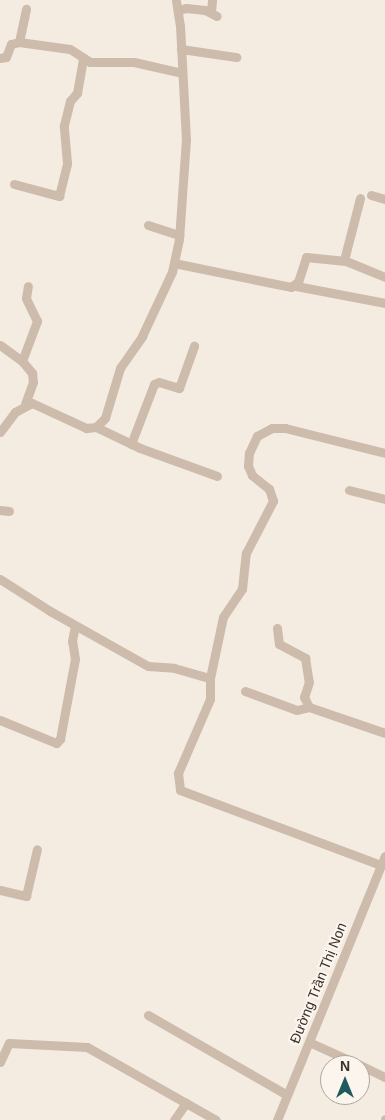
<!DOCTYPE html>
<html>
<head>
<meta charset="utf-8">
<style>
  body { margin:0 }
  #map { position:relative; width:385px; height:1120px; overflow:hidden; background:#f4ebe1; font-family:Helvetica,sans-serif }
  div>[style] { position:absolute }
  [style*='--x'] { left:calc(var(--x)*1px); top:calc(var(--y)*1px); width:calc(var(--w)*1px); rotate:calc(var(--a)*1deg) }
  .minor>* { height:9px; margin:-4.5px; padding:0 4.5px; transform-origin:4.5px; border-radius:4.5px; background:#cdbbac }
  span { translate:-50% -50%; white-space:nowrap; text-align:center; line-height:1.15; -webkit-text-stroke:4.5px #fbf5ee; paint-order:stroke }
  .street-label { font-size:14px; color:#3b302b }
  .north { position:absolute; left:320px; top:1055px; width:50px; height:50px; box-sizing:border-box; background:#fbf5ee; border:1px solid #aea6a0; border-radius:50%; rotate:0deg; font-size:14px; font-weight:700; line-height:20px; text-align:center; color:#3b302b }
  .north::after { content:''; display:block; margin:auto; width:18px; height:22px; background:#1f5a5e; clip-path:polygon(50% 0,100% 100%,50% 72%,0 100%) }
</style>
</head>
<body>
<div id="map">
  <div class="minor">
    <i style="--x:178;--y:10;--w:8;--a:-14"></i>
    <i style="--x:186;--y:8;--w:19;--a:6"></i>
    <i style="--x:205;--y:10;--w:13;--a:27"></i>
    <i style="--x:211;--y:12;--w:12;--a:-85"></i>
    <i style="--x:19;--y:42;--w:34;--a:-78"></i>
    <i style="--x:181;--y:49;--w:56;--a:8.3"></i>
    <i style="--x:0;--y:58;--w:6;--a:-9"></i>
    <i style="--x:6;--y:57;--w:14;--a:-69"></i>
    <i style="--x:11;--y:44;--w:8;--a:-14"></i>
    <i style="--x:19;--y:42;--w:51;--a:7.8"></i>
    <i style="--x:70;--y:49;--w:24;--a:33"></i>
    <i style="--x:90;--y:62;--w:44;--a:0"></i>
    <i style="--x:134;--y:62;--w:49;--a:12.9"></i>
    <i style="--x:14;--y:184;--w:47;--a:14.9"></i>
    <i style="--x:59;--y:196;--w:34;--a:-76"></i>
    <i style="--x:67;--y:163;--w:38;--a:-95"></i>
    <i style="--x:64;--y:125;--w:25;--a:-76"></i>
    <i style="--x:70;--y:101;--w:11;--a:-49"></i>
    <i style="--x:77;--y:93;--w:36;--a:-80"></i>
    <i style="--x:371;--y:195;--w:15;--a:16"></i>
    <i style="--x:148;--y:225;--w:33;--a:18"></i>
    <i style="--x:344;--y:260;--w:64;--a:-75.5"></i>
    <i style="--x:174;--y:263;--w:119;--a:11.6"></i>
    <i style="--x:291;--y:287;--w:9;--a:-36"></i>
    <i style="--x:298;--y:282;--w:26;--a:-72"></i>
    <i style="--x:306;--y:257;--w:40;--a:5.7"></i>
    <i style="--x:346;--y:261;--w:42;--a:22.3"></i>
    <i style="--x:296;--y:286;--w:91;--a:10.8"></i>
    <i style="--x:0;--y:345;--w:27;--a:36"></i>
    <i style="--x:22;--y:361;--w:16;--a:50"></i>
    <i style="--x:32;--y:373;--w:9;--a:84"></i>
    <i style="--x:33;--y:382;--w:23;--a:110"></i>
    <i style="--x:22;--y:361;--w:43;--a:-69.4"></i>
    <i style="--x:37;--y:321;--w:25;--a:-116"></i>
    <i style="--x:26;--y:298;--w:12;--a:-81"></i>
    <i style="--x:96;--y:427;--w:49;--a:25.5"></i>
    <i style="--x:140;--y:448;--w:82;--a:20"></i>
    <i style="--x:0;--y:432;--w:25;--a:-53"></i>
    <i style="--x:15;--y:412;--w:19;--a:-28"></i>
    <i style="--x:32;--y:403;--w:60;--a:24.8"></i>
    <i style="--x:86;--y:428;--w:10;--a:-6"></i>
    <i style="--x:96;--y:427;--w:13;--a:-45"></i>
    <i style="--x:105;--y:418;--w:52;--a:-73.3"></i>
    <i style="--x:120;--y:368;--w:39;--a:-55"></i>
    <i style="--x:142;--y:336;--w:71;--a:-64.9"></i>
    <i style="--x:172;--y:272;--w:34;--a:-78"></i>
    <i style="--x:179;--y:239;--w:99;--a:-86"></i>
    <i style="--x:186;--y:140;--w:114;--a:-93"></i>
    <i style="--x:180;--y:26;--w:26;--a:-99"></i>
    <i style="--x:131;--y:444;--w:64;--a:-69"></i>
    <i style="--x:154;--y:384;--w:5;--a:-22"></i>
    <i style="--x:159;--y:382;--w:21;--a:17"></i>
    <i style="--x:179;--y:388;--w:45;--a:-70.3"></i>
    <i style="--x:349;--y:490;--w:37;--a:14"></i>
    <i style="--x:0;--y:510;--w:9;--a:6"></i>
    <i style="--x:0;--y:579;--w:59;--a:32.6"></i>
    <i style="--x:50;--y:611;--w:112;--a:29.3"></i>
    <i style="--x:148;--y:666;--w:26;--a:4"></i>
    <i style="--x:174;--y:668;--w:37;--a:16"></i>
    <i style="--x:210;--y:678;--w:21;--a:90"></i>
    <i style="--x:210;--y:699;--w:81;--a:113.4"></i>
    <i style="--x:178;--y:773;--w:17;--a:83"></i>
    <i style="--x:180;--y:790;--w:215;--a:20.5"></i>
    <i style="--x:277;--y:628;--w:16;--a:83"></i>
    <i style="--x:279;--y:644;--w:30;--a:28"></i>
    <i style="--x:305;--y:658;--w:24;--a:81"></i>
    <i style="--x:309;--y:682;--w:16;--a:108"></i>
    <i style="--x:304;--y:697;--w:11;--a:63"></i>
    <i style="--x:210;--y:678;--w:62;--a:-78"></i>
    <i style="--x:223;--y:617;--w:34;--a:-56"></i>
    <i style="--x:242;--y:589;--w:36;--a:-84"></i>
    <i style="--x:246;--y:553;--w:59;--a:-62.6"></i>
    <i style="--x:273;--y:501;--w:13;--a:-108"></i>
    <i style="--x:269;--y:489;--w:22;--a:-141"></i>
    <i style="--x:252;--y:475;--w:10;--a:-114"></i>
    <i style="--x:248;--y:466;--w:13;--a:-86"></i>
    <i style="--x:249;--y:453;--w:19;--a:-65"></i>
    <i style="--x:257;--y:436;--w:17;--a:-28"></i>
    <i style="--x:272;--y:428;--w:13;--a:0"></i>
    <i style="--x:285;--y:428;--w:103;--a:14"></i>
    <i style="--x:245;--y:691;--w:55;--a:20.1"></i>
    <i style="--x:297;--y:710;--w:12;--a:-14"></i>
    <i style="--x:309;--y:707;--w:80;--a:18.9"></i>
    <i style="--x:0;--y:720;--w:61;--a:22.3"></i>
    <i style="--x:56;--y:743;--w:6;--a:-45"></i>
    <i style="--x:60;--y:739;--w:81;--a:-79.4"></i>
    <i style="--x:75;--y:659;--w:18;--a:-99"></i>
    <i style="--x:72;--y:641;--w:15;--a:-79"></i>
    <i style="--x:0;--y:890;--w:27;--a:13"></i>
    <i style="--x:26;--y:896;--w:48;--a:-76.8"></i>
    <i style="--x:148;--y:1015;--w:160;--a:29.9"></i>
    <i style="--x:309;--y:1042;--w:56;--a:24.3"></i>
    <i style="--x:0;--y:1062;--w:21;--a:-65"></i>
    <i style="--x:9;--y:1043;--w:78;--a:2.9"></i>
    <i style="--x:87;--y:1047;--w:148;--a:29.5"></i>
    <i style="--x:360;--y:1065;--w:28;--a:26"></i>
    <i style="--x:174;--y:1120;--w:21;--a:-55"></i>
    <i style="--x:277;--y:1120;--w:285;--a:-67.8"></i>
    <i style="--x:385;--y:1120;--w:1;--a:-90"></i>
  </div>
  <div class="street-label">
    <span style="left:318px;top:983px;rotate:-68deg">Đường Trần Thị Non</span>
  </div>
  <div class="north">N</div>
</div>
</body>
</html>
